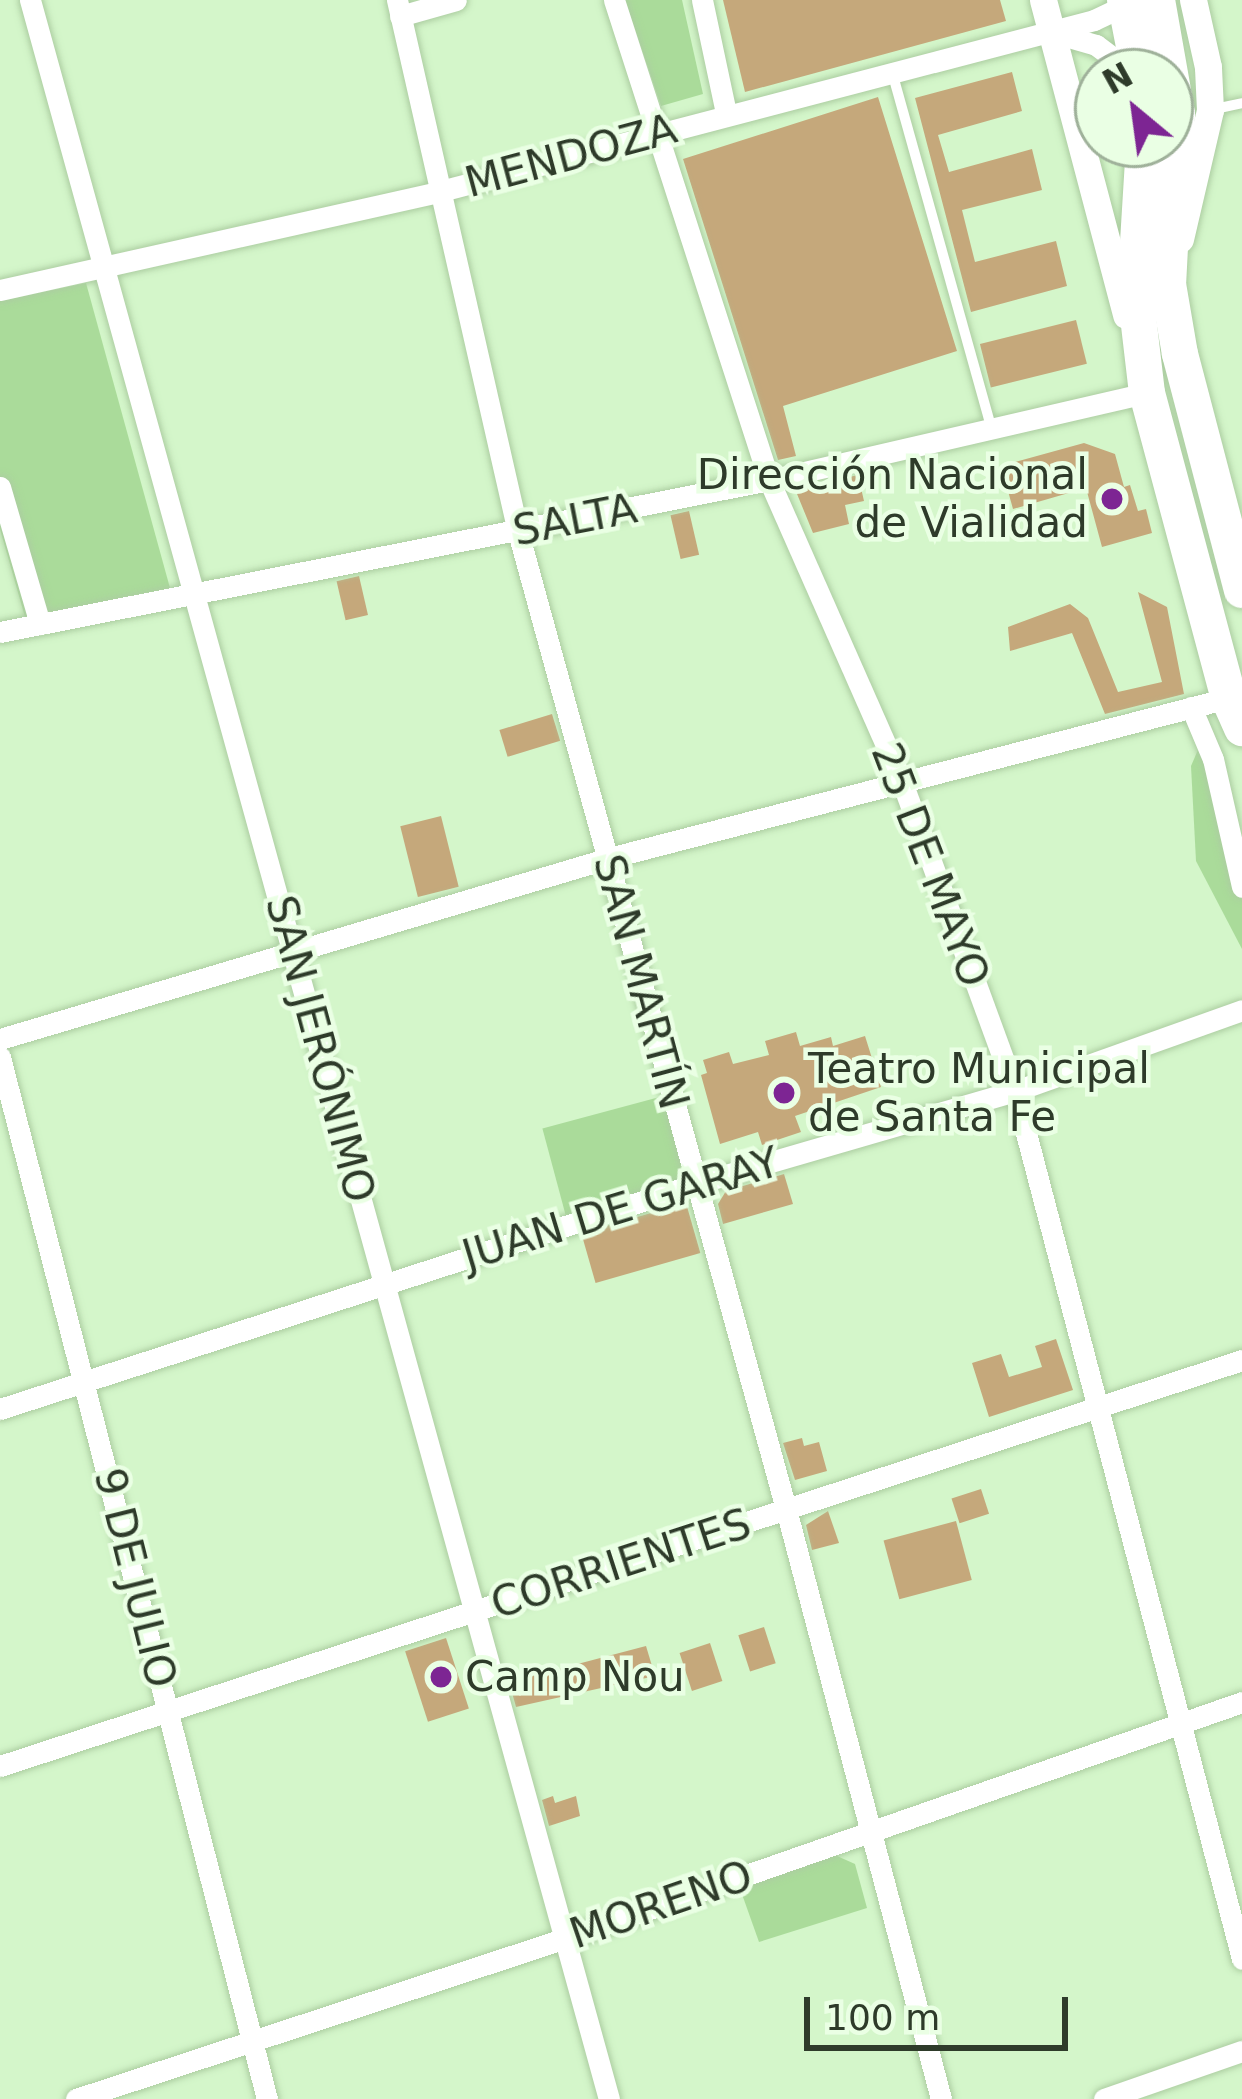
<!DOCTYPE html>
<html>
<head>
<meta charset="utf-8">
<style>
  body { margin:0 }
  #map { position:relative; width:1242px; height:2099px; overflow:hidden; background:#d4f6ca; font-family:"DejaVu Sans",sans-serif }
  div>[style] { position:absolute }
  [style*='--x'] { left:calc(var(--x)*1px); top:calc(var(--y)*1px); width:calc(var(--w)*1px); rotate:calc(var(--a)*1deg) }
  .green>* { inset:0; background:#aadb9a; transform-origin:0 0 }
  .building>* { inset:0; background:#c5a87b; transform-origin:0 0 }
  .roads { filter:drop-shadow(0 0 3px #accda1) drop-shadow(0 0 3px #accda1) }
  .lane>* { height:10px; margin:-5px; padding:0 5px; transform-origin:5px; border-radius:5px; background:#fff }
  .street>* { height:21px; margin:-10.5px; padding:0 10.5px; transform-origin:10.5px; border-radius:10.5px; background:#fff }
  .secondary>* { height:27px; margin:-13.5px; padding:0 13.5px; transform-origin:13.5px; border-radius:13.5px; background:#fff }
  .highway>* { height:36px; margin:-18px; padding:0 18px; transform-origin:18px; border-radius:18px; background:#fff }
  .dots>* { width:33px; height:33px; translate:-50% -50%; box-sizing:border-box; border:6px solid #eaffe4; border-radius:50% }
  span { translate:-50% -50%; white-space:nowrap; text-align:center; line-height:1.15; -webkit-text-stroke:9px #eaffe4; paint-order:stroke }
  .street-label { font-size:42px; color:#2e3b2a }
  .poi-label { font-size:42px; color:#2e3b2a }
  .right { translate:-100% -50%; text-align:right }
  .left { translate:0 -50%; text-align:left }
  .north { position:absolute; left:1074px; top:48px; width:120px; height:120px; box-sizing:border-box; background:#eaffe4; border:3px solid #9fb19a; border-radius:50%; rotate:331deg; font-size:33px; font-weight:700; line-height:48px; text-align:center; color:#2e3b2a }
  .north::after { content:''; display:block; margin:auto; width:42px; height:54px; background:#7d2593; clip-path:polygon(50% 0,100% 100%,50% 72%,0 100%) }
  .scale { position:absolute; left:804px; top:1997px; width:264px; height:54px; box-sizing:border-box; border:6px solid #2e3b2a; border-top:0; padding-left:15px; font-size:36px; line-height:42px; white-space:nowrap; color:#2e3b2a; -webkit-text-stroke:9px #eaffe4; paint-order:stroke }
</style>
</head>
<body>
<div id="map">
  <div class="green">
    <i style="clip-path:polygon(625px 0,682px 0,703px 94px,661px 106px)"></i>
    <i style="clip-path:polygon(86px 283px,170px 588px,25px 617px,0 529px,0 301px)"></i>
    <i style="clip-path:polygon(1201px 743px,1242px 899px,1242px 949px,1196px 861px,1191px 766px)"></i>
    <i style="left:667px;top:1095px;width:90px;height:129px;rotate:75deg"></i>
    <i style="clip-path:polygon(828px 1852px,855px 1864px,867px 1908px,759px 1942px,738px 1883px)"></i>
  </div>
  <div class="building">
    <i style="clip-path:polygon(723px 0,1000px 0,1006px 21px,745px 92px)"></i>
    <i style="clip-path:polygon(1012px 72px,1022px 111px,938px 135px,949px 172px,1032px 149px,1042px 190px,962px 210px,975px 262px,1056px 241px,1067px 286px,971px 312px,915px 98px)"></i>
    <i style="clip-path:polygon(878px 97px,957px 351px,783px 406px,796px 456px,778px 460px,683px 159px)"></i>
    <i style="left:1076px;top:320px;width:45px;height:99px;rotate:76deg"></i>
    <i style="clip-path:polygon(1084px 443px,1115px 454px,1124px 487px,1130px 485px,1138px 511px,1146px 509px,1152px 533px,1102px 547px,1086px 488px,1013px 509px,1001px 466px)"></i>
    <i style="clip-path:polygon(858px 475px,864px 501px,845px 505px,849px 524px,813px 533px,795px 489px)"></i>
    <i style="left:689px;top:511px;width:45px;height:19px;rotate:77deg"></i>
    <i style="left:359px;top:576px;width:40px;height:23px;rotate:77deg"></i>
    <i style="clip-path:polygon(1138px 592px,1167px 607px,1184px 694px,1105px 714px,1072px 633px,1010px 651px,1008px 627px,1070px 604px,1088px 618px,1118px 692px,1162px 682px)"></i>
    <i style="left:552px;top:714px;width:28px;height:55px;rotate:73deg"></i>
    <i style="left:441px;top:816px;width:73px;height:42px;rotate:76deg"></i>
    <i style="clip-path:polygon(796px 1032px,800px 1046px,831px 1037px,833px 1046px,865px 1036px,881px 1087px,795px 1116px,801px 1132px,762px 1145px,758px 1132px,720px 1144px,701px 1075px,707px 1073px,703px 1060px,729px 1052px,733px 1064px,769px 1055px,765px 1041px)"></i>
    <i style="clip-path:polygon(784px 1174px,793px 1204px,723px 1224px,718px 1204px,726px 1191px)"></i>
    <i style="left:686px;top:1203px;width:52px;height:109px;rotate:74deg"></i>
    <i style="clip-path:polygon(1056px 1339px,1073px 1390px,989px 1417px,972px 1363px,1001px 1354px,1009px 1377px,1042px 1367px,1035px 1346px)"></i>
    <i style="clip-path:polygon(802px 1438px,804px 1446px,819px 1442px,827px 1471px,795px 1480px,783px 1443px)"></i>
    <i style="left:981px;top:1489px;width:26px;height:31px;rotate:72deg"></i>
    <i style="clip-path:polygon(828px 1511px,839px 1543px,812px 1550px,806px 1525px)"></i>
    <i style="left:956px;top:1521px;width:61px;height:75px;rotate:75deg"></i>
    <i style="left:764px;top:1627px;width:38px;height:27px;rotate:72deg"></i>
    <i style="left:446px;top:1638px;width:74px;height:43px;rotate:72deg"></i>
    <i style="left:710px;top:1643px;width:40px;height:32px;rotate:72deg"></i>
    <i style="clip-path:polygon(646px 1646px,655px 1676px,516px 1707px,509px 1682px)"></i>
    <i style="clip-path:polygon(553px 1796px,555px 1803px,576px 1796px,580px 1816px,549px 1826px,542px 1800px)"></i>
  </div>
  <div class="roads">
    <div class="lane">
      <i style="--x:892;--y:72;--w:371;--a:74.4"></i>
      <i style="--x:1210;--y:110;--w:33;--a:-12"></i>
    </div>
    <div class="street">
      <i style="--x:30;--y:0;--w:2177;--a:74.58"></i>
      <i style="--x:397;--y:0;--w:546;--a:77.19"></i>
      <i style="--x:518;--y:532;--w:1013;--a:74.66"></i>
      <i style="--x:786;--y:1509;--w:610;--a:75.28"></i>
      <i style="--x:614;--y:0;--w:504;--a:72.1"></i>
      <i style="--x:769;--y:480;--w:330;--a:66.2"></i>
      <i style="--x:902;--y:782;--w:329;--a:69.9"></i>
      <i style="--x:1015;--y:1091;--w:897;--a:75.34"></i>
      <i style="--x:702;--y:0;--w:116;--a:78"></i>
      <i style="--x:400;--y:16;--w:58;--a:-15.9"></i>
      <i style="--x:1051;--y:32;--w:47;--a:16.1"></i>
      <i style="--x:1096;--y:45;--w:45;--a:36.9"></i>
      <i style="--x:0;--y:290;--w:448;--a:-12.6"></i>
      <i style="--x:437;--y:192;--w:679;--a:-14.67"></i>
      <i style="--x:1094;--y:20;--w:42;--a:-25.3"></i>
      <i style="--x:0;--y:487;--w:143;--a:73.7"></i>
      <i style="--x:0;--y:632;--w:784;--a:-11.18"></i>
      <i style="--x:769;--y:480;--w:388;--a:-13"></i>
      <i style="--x:1191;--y:707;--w:56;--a:67.1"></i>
      <i style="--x:1213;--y:759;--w:131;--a:77.2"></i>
      <i style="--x:0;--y:1039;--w:635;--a:-16.55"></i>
      <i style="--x:609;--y:858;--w:648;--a:-14.49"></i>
      <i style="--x:0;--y:1057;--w:1076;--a:75.63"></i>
      <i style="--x:0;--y:1409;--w:731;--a:-17.94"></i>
      <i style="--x:695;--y:1184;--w:333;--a:-16.2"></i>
      <i style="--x:1015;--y:1091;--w:241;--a:-19.6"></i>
      <i style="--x:0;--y:1766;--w:1307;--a:-18.1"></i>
      <i style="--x:76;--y:2099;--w:516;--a:-18.19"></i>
      <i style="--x:566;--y:1938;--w:716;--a:-19.24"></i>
      <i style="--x:1104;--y:2099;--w:146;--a:-19.2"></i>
    </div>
    <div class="secondary">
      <i style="--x:1043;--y:0;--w:326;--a:75.2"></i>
      <i style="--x:1180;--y:239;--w:132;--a:-76.9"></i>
      <i style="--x:1210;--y:110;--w:43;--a:-92.7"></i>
      <i style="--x:1208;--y:67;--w:69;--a:-102.6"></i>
    </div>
    <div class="highway">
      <i style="--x:1125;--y:0;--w:73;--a:79"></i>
      <i style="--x:1157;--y:0;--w:116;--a:80"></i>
      <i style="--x:1177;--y:114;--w:170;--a:93"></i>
      <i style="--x:1168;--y:284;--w:71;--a:80.3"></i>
      <i style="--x:1180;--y:354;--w:244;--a:75.3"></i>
      <i style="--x:1144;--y:144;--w:147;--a:93.5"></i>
      <i style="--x:1135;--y:291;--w:103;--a:83.3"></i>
      <i style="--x:1147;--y:393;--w:317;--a:75"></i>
      <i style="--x:1229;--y:699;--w:32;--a:66"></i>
    </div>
  </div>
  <div class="dots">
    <i style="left:1112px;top:499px;background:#7d2593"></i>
    <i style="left:784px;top:1093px;background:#7d2593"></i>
    <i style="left:441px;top:1677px;background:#7d2593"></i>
  </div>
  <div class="street-label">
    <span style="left:571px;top:156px;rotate:-15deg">MENDOZA</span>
    <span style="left:575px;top:520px;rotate:-11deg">SALTA</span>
    <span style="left:930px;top:865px;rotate:69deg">25 DE MAYO</span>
    <span style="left:641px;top:982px;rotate:75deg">SAN MARTÍN</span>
    <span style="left:320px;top:1049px;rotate:75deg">SAN JERÓNIMO</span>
    <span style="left:621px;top:1209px;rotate:-17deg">JUAN DE GARAY</span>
    <span style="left:621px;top:1564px;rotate:-18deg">CORRIENTES</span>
    <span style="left:135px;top:1578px;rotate:76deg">9 DE JULIO</span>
    <span style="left:661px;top:1905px;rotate:-19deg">MORENO</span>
  </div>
  <div class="poi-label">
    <span class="right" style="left:1088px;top:499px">Dirección Nacional<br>de Vialidad</span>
    <span class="left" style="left:808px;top:1093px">Teatro Municipal<br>de Santa Fe</span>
    <span class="left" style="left:465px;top:1677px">Camp Nou</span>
  </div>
  <div class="north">N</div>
  <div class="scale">100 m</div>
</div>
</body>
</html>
